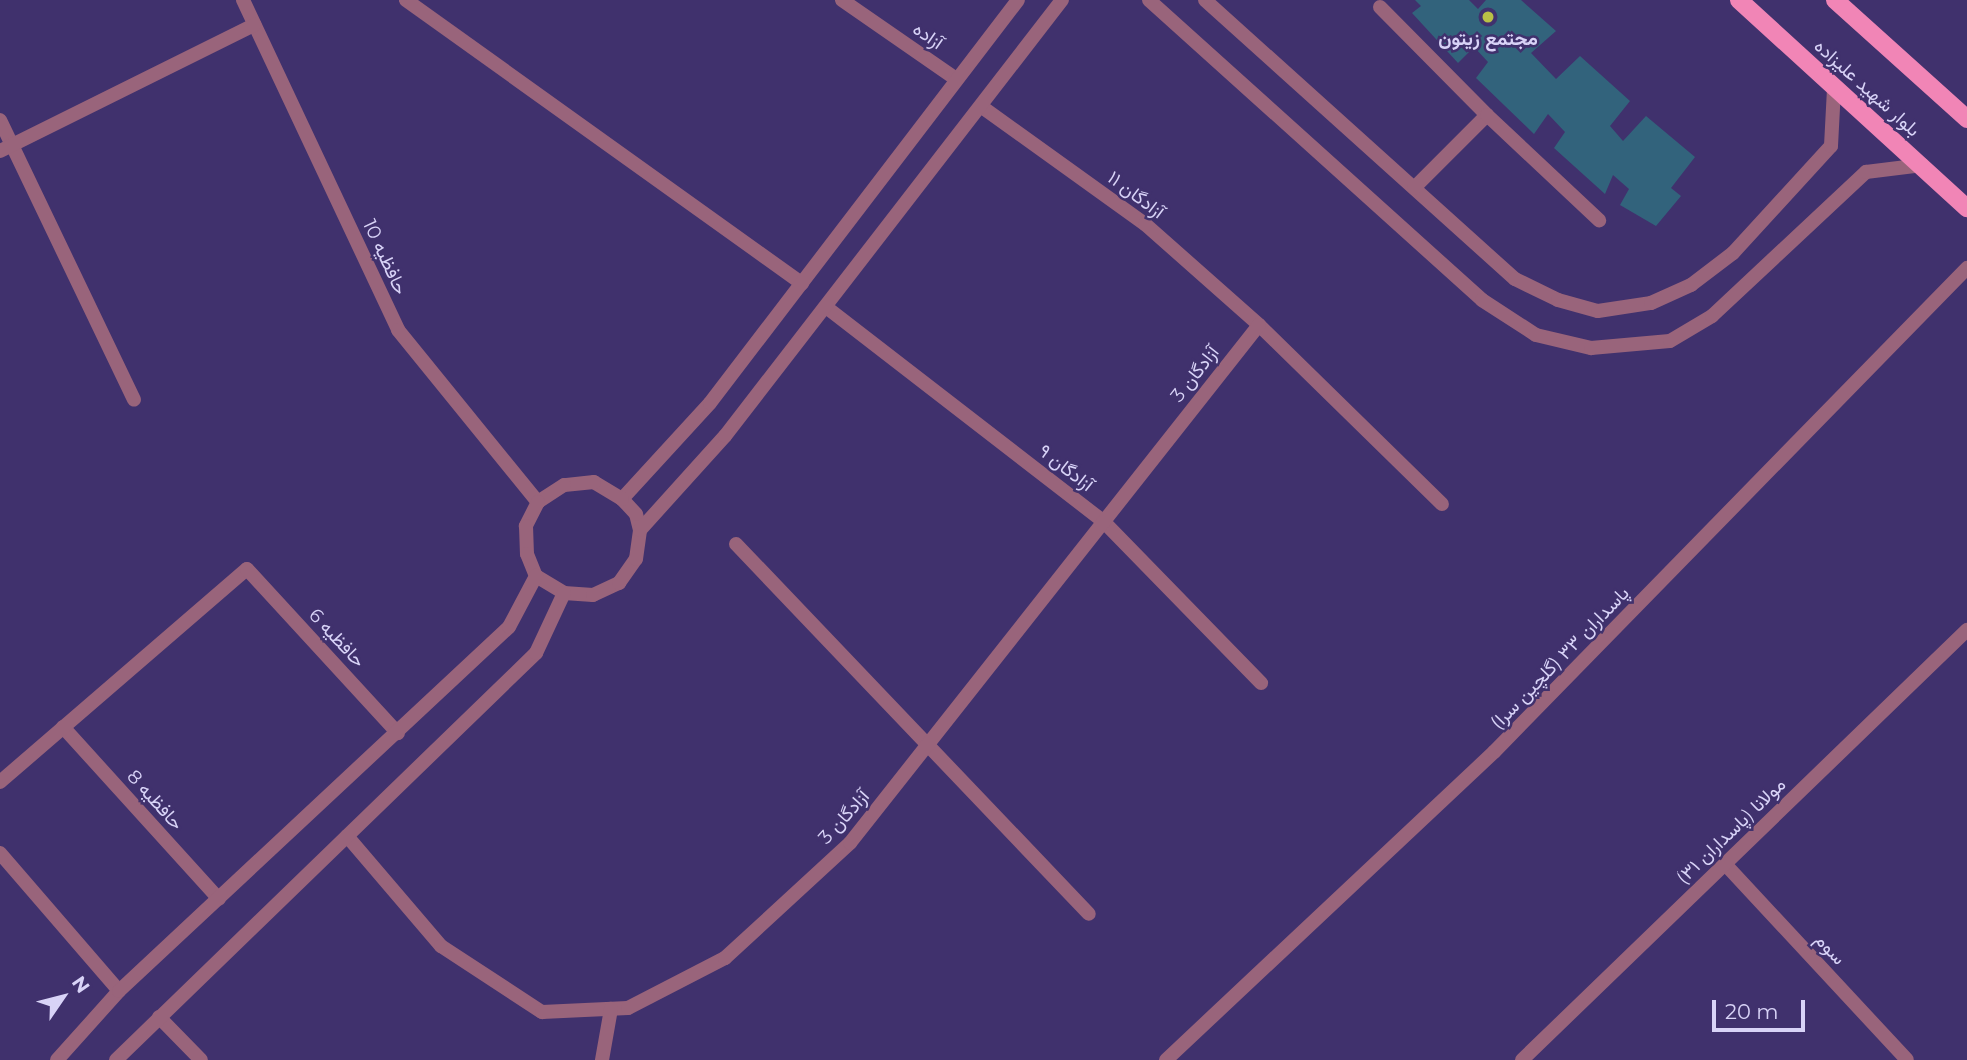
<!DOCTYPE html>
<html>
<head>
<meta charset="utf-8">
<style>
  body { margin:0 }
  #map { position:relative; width:1967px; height:1060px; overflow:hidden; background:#40316d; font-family:Montserrat,Vazirmatn,sans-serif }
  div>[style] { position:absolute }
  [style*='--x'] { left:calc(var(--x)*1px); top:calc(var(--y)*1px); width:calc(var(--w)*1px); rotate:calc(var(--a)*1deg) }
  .building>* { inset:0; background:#32637c }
  .minor>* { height:14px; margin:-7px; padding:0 7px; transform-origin:7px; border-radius:7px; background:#99647b }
  .tertiary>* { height:14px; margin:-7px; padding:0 7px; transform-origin:7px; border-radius:7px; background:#99647b }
  .primary>* { height:18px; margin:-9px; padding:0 9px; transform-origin:9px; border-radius:9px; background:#f185b6 }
  .dots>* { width:19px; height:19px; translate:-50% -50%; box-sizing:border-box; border:4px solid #40316d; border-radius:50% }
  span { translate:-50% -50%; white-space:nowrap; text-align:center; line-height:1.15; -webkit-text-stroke:5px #40316d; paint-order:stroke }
  .street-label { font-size:19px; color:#d8d3f7 }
  .poi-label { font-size:19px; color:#d8d3f7; font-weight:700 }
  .north { position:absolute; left:28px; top:962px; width:70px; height:70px; -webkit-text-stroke:5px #40316d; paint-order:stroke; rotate:55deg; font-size:19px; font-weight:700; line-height:28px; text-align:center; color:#d8d3f7 }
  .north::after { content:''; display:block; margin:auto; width:24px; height:32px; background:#d8d3f7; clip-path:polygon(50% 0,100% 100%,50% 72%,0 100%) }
  .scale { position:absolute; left:1712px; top:1000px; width:93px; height:32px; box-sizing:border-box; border:4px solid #d8d3f7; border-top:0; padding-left:9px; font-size:21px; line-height:24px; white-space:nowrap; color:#d8d3f7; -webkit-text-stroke:5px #40316d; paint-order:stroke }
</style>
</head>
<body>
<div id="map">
  <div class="building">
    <i style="clip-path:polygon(1415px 0,1469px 0,1478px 9px,1486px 0,1521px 0,1556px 31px,1531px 53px,1556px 79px,1580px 56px,1630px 101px,1610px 126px,1623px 141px,1646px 116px,1695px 157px,1671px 188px,1681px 196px,1656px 226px,1620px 205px,1629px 189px,1613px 175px,1605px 194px,1554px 148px,1565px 132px,1548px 114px,1534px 134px,1476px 78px,1488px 62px,1474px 47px,1458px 63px,1412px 13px,1421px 6px)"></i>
  </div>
  <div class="minor">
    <i style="--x:243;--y:0;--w:365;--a:64.8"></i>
    <i style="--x:398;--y:330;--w:222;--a:50.9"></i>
    <i style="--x:406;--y:0;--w:487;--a:35.6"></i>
    <i style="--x:842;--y:0;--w:139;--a:34.7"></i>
    <i style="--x:1149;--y:0;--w:448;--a:42"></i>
    <i style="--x:1482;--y:300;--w:64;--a:32.9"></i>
    <i style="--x:1536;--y:335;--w:57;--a:13.3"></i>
    <i style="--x:1591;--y:348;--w:79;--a:-5.1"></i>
    <i style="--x:1670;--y:341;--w:49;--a:-30.8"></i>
    <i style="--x:1712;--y:316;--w:211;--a:-43.1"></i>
    <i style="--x:1866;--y:172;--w:57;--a:-7"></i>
    <i style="--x:1205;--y:0;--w:417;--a:42"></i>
    <i style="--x:1515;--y:279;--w:48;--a:26"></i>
    <i style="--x:1558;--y:300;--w:41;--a:15.4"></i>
    <i style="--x:1598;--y:311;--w:54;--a:-8.6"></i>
    <i style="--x:1651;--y:303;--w:44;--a:-24.2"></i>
    <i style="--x:1691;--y:285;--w:53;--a:-37.3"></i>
    <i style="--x:1733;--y:253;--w:145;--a:-47.5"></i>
    <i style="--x:1831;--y:146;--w:58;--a:-87"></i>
    <i style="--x:1380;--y:7;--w:152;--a:45.3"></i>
    <i style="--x:1487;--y:115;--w:103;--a:135"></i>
    <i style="--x:982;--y:107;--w:201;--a:35.7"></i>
    <i style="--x:1145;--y:224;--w:152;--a:41.5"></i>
    <i style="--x:1259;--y:325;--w:256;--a:44.4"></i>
    <i style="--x:1487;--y:115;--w:154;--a:43.2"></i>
    <i style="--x:0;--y:120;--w:310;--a:64.4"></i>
    <i style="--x:0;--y:151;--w:284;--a:-26.4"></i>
    <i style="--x:826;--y:307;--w:351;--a:37.7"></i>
    <i style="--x:1104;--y:522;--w:225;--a:45.7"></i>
    <i style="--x:622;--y:499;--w:130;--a:-47.5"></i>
    <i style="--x:710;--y:403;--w:507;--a:-52.61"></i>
    <i style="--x:640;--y:530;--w:16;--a:-104"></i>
    <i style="--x:636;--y:514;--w:21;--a:-133"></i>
    <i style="--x:622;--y:499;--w:33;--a:-149"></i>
    <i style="--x:594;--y:482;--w:30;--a:174"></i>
    <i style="--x:564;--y:485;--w:31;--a:147"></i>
    <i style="--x:538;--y:502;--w:27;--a:117"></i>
    <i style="--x:526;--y:526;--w:28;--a:88"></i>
    <i style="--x:527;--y:554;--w:24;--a:68"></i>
    <i style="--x:536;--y:576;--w:33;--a:31"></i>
    <i style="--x:564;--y:593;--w:29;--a:4"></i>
    <i style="--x:593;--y:595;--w:29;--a:-25"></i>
    <i style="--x:619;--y:583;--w:29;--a:-55"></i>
    <i style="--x:636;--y:559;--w:29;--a:-82"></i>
    <i style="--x:640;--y:530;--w:127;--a:-47.9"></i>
    <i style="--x:725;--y:436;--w:551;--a:-52.3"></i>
    <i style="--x:736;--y:544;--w:511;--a:46.35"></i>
    <i style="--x:63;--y:727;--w:232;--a:47.8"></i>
    <i style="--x:0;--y:782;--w:326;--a:-40.8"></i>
    <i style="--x:247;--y:569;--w:223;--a:47.4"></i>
    <i style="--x:347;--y:836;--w:145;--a:49.5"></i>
    <i style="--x:441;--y:946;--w:121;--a:33.2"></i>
    <i style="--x:542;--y:1012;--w:86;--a:-2.7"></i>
    <i style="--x:628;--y:1008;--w:109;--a:-27.3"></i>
    <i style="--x:725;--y:958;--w:170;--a:-42.6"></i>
    <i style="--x:850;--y:843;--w:660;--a:-51.71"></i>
    <i style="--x:0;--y:853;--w:182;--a:49.2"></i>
    <i style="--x:1725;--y:864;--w:267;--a:47.1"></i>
    <i style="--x:159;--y:1017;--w:60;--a:45.7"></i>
    <i style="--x:57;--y:1060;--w:93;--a:-48.1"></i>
    <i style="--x:119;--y:991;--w:533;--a:-43.03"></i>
    <i style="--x:509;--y:627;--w:58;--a:-62.1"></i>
    <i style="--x:116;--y:1060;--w:585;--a:-44.1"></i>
    <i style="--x:536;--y:653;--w:66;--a:-65"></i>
    <i style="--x:602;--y:1060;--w:52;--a:-80"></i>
    <i style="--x:1166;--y:1060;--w:450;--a:-43.2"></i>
    <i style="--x:1494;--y:752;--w:677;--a:-45.66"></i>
  </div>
  <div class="tertiary">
    <i style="--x:1522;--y:1060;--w:619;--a:-44.02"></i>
  </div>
  <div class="primary">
    <i style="--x:1739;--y:0;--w:309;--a:42.4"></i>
    <i style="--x:1835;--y:0;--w:178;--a:42"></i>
  </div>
  <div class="dots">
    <i style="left:1488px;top:17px;background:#b9c046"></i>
  </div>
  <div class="street-label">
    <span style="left:928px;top:36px;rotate:35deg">آزاده</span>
    <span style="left:1867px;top:88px;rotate:42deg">بلوار شهید علیزاده</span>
    <span style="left:1136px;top:195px;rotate:37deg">آزادگان ۱۱</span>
    <span style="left:385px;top:257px;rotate:65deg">حافظیه 10</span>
    <span style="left:1195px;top:374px;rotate:-52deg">آزادگان 3</span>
    <span style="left:1066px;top:468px;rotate:38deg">آزادگان ۹</span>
    <span style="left:337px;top:638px;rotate:47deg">حافظیه 6</span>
    <span style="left:1560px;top:658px;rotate:-46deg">پاسداران ۳۳ (گلچین سرا)</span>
    <span style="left:155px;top:800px;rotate:48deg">حافظیه 8</span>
    <span style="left:844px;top:817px;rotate:-48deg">آزادگان 3</span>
    <span style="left:1731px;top:831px;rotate:-44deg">مولانا (پاسداران ۳۱)</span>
    <span style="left:1830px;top:949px;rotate:47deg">سوم</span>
  </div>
  <div class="poi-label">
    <span style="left:1488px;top:39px">مجتمع زیتون</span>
  </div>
  <div class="north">N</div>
  <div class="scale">20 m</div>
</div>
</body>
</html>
